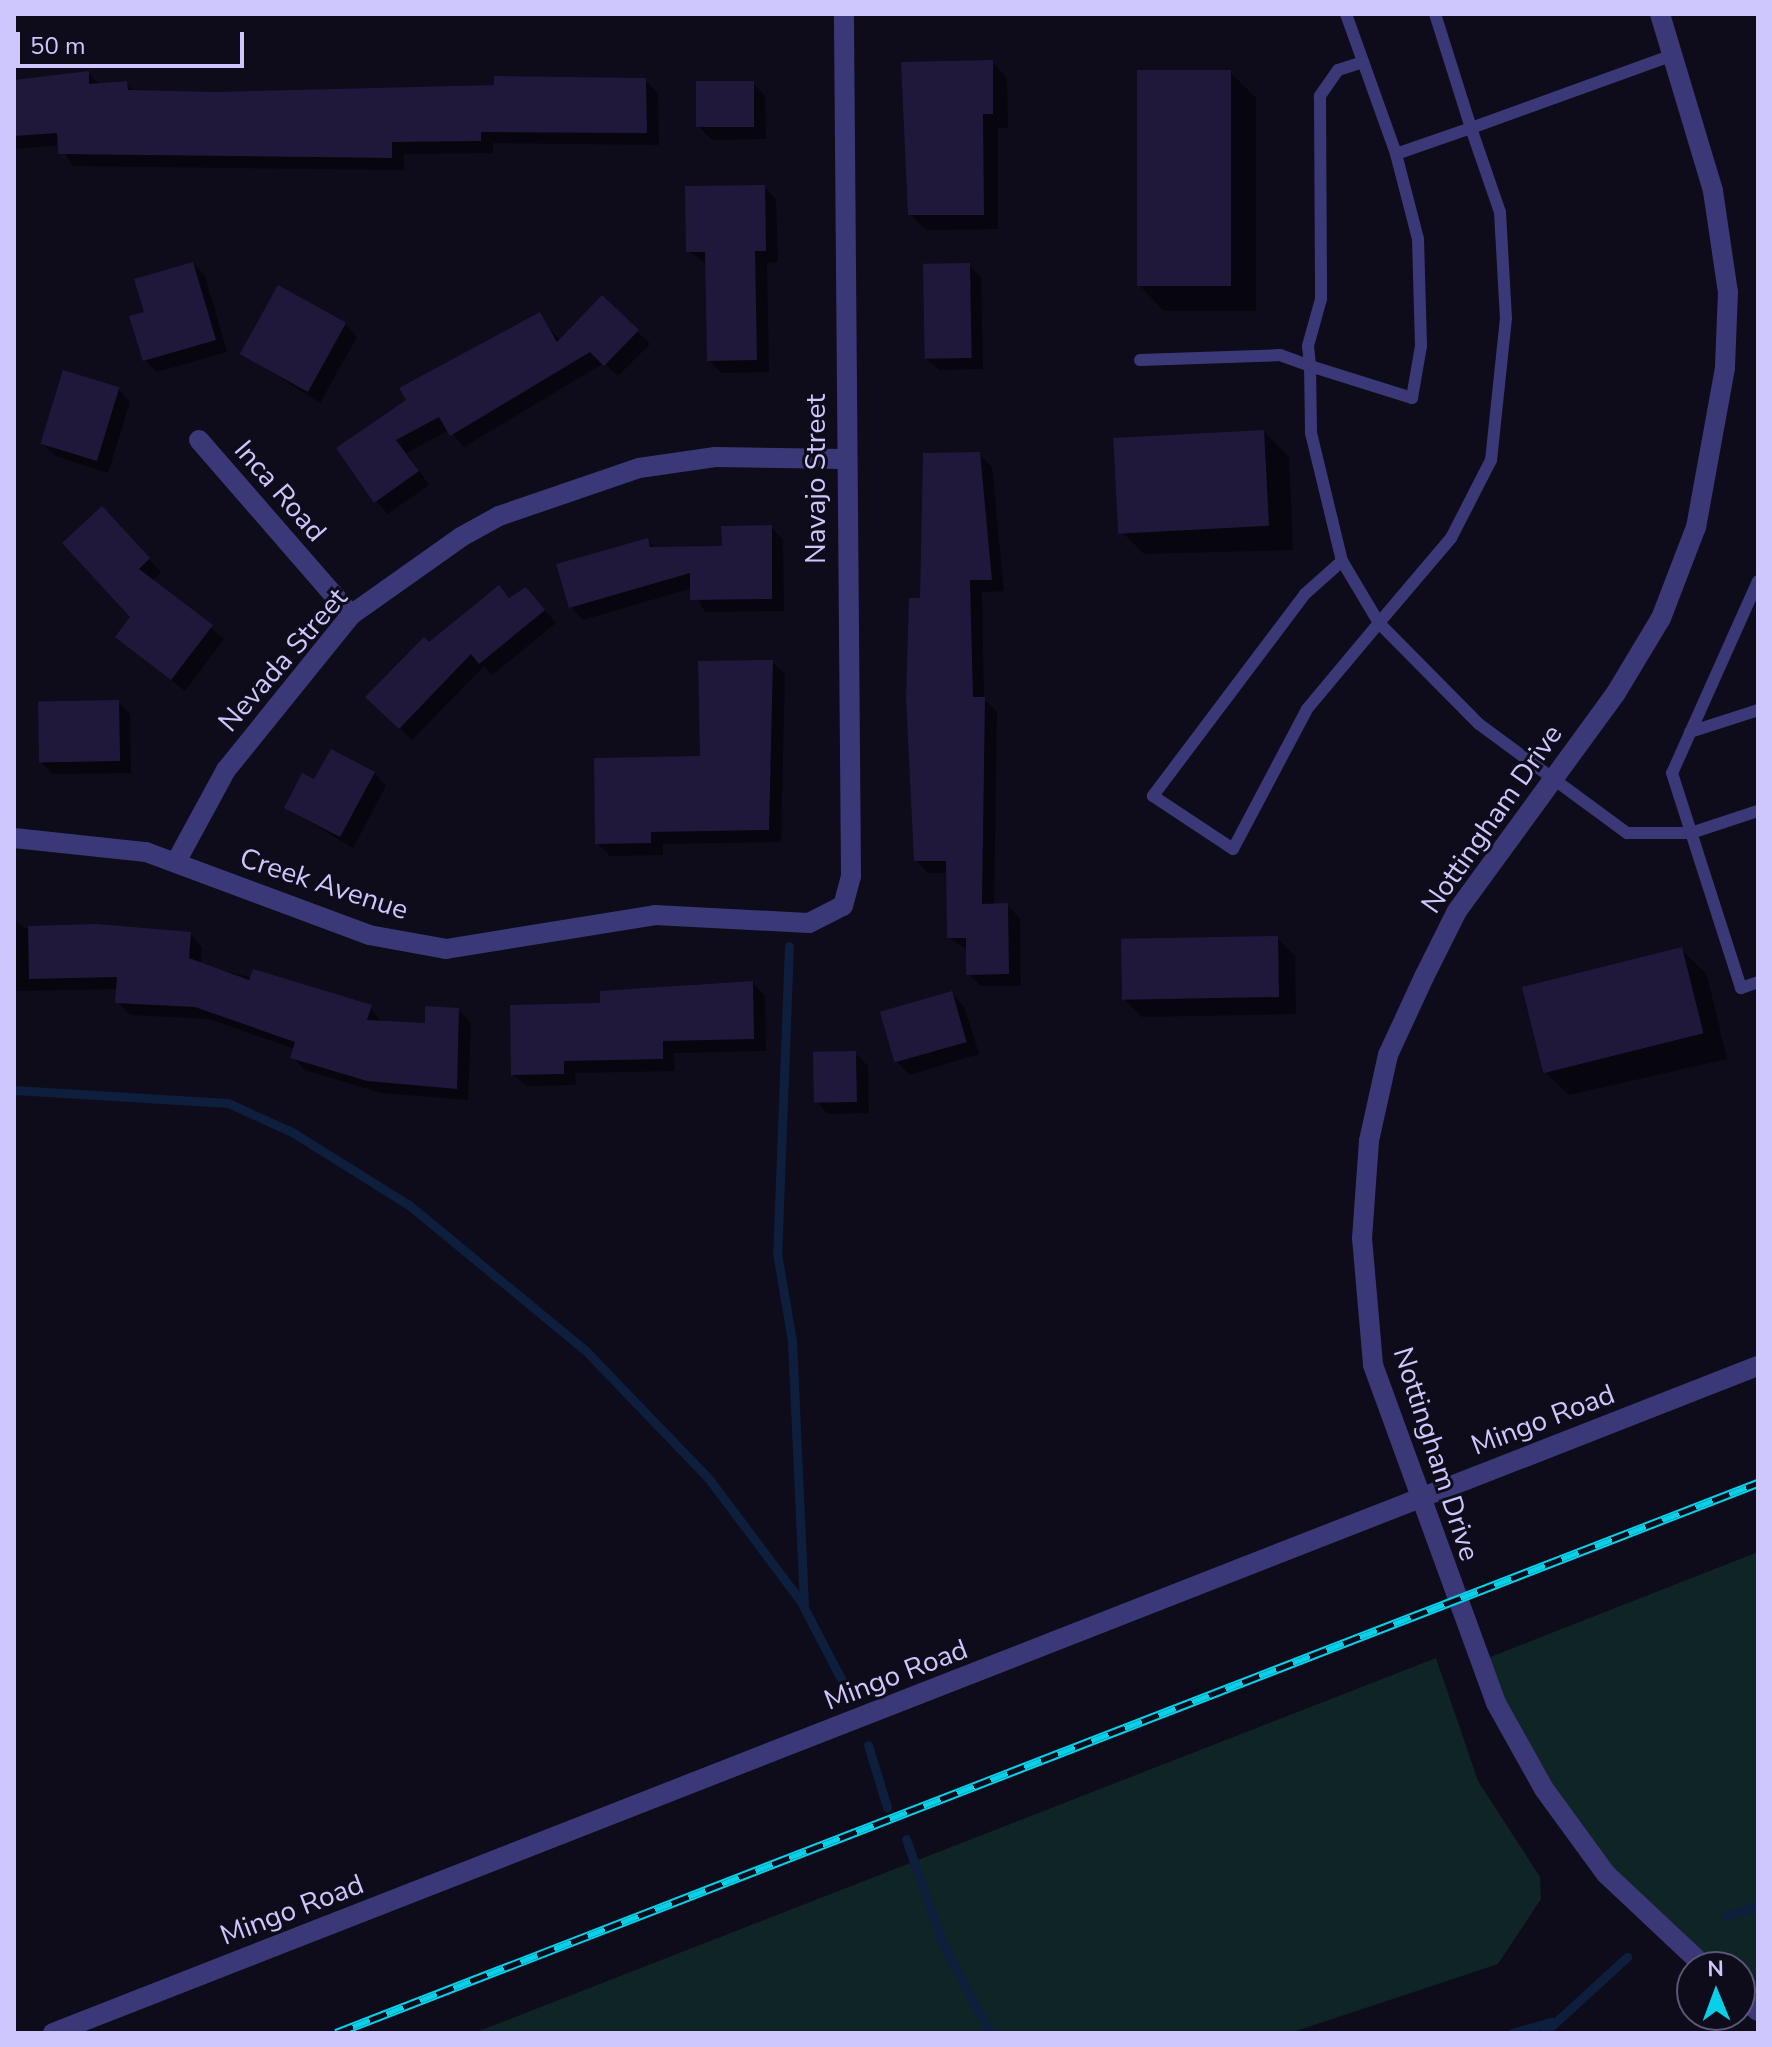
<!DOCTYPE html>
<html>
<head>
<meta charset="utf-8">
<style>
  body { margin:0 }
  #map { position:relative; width:1772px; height:2047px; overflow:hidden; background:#0e0b1b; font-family:"Nunito Sans",sans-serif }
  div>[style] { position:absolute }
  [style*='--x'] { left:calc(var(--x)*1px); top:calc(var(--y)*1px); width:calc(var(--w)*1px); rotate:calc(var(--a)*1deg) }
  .green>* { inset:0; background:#0f2424 }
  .shadow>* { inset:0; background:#0007 }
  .stream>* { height:9px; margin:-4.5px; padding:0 4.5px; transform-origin:4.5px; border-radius:4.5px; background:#0d1f3d }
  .building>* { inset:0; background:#1f183b; transform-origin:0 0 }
  .service>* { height:12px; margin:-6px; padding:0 6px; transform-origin:6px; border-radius:6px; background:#3b3878 }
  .minor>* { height:20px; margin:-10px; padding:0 10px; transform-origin:10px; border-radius:10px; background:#3b3878 }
  .tertiary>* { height:20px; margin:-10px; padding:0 10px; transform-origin:10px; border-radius:10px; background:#3b3878 }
  .rail>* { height:9px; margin-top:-4.5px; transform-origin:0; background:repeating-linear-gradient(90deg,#0e0b1b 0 18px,#08d0e8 0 36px); box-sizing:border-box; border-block:2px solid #08d0e8 }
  span { translate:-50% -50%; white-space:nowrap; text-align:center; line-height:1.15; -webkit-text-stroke:6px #0e0b1b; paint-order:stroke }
  .street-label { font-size:28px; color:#cec7fd }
  .frame { position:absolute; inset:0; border:16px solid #cec7fd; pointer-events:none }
  .north { position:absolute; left:1676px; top:1951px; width:80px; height:80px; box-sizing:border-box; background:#0e0b1b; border:2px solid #5b5675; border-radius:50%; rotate:359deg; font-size:22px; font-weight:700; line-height:32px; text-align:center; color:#cec7fd }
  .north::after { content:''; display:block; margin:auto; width:28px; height:36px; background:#08d0e8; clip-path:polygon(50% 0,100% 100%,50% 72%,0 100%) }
  .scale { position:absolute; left:16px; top:32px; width:228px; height:36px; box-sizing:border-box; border:4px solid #cec7fd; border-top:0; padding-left:10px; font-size:24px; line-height:28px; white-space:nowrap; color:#cec7fd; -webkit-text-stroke:6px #0e0b1b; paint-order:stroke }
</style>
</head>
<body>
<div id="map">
  <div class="green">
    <i style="clip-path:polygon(1758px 1552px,1758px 2011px,1740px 1996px,1740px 1967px,1705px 1967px,1606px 1874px,1480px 1661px)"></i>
    <i style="clip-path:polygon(1436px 1658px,1478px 1781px,1540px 1877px,1541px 1899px,1498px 1964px,1290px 2033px,474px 2033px)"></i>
  </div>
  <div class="shadow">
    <i style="clip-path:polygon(992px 62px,1007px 78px,1008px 128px,998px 128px,998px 229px,926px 230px,910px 214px)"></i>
    <i style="clip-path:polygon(1230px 72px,1256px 98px,1256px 311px,1164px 311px,1139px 285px)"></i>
    <i style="clip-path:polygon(88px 73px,100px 85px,126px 84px,135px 92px,216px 94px,645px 80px,658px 93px,659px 145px,493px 143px,493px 153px,404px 154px,404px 170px,73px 166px,60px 145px,14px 149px,14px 81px)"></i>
    <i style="clip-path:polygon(753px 83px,765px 96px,766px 139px,712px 140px,699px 127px)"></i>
    <i style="clip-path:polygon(764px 187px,776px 199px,778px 262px,767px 263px,769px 372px,721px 373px,709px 360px,707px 264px,688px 251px)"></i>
    <i style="clip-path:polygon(193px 264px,205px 276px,227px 352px,157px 372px,145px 360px,146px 313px)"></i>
    <i style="clip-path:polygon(969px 265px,981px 278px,983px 369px,939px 370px,926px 358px)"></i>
    <i style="clip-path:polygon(602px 297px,650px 344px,618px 376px,604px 363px,464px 447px,449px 430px,407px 453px,429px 485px,388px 514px,376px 501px,339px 449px,539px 315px,560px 341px)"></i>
    <i style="clip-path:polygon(345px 324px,357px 337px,320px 403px,242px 353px)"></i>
    <i style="clip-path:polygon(118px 389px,130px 402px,108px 473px,55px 456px,42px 443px)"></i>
    <i style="clip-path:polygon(1264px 432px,1289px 457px,1293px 550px,1144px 554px,1118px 528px)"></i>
    <i style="clip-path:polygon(979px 454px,992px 467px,1004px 591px,982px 592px,984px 699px,997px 712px,994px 906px,1007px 905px,1020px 918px,1021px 986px,981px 986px,968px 974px,968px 950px,949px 938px,948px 873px,928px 873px,916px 861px,922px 600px)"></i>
    <i style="clip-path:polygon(114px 521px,161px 572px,152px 581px,224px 639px,185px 691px,117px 637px,133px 617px)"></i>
    <i style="clip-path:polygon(771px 527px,783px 540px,784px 611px,705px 612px,692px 588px,583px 620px,571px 607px,647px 540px,656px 549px,724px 548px)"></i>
    <i style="clip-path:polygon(499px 588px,511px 599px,526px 589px,556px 623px,492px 675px,484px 666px,412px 740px,368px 697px)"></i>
    <i style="clip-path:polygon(772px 662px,785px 674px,781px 842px,663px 844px,663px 855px,610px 856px,597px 843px,702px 758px)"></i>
    <i style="clip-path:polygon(118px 702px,130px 714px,131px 773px,53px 774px,41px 762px)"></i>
    <i style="clip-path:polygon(374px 773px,386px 786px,353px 848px,286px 808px,315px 782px)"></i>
    <i style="clip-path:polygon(14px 919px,24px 928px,190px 934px,202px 947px,201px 965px,370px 1007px,382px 1023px,427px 1025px,458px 1010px,471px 1022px,468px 1100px,381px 1093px,305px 1070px,292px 1057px,295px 1049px,209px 1019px,130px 1015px,118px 1002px,118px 989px,14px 991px)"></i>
    <i style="clip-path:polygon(1277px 938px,1295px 956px,1296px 1014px,1142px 1017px,1124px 999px)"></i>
    <i style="clip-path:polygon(1682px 950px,1707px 975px,1727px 1059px,1569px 1095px,1543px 1070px)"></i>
    <i style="clip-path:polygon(753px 983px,765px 996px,766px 1051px,674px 1053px,675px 1071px,575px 1073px,576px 1085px,526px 1086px,513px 1074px,602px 1005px,695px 991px,694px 984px)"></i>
    <i style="clip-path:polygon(951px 993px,964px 1006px,979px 1054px,910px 1075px,897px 1062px)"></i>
    <i style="clip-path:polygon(855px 1053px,868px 1066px,869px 1113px,828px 1114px,816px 1101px)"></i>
  </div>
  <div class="stream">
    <i style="--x:789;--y:946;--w:307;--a:92.2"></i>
    <i style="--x:777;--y:1253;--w:89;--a:80.3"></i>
    <i style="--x:792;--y:1341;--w:263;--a:87.4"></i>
    <i style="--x:14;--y:1090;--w:214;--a:3.5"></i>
    <i style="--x:228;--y:1103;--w:70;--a:24.4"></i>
    <i style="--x:292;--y:1132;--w:138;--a:32"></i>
    <i style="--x:409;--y:1205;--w:229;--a:39.5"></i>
    <i style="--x:586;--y:1351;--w:178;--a:46.1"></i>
    <i style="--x:709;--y:1479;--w:151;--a:53.1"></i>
    <i style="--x:800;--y:1600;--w:108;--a:62.5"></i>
    <i style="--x:868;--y:1745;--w:65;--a:73"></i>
    <i style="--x:906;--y:1839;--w:111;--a:70.6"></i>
    <i style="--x:943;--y:1944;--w:101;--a:62.2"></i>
    <i style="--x:1726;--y:1916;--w:34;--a:-17"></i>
    <i style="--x:1512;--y:2033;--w:41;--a:-15.8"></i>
    <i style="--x:1544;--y:2033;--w:113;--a:-42.5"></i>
  </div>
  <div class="building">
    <i style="clip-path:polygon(993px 60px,993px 114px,983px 114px,984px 215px,908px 215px,901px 62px)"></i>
    <i style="left:1137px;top:70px;width:94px;height:216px"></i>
    <i style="clip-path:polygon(89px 71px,89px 84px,127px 81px,128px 90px,216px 92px,494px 85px,494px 76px,646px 78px,647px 133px,481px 132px,481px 141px,392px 142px,392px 158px,58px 154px,57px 133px,14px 136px,14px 80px)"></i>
    <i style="left:754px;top:81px;width:46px;height:58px;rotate:90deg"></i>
    <i style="clip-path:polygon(765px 185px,766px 251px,755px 251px,757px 360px,707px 361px,705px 252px,686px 252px,685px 186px)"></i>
    <i style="clip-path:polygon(193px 262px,216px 340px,143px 361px,129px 316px,144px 312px,134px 279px)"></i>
    <i style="left:970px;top:263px;width:95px;height:47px;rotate:89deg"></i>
    <i style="left:278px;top:285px;width:78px;height:79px;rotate:29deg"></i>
    <i style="clip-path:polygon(602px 295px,639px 330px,604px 366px,590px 352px,450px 436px,439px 417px,396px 440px,419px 471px,374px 503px,336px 448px,406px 400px,399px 388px,540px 312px,557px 342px)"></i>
    <i style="left:63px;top:370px;width:59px;height:77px;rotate:17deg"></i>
    <i style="left:1264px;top:430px;width:96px;height:151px;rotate:87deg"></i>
    <i style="clip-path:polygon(980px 452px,992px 580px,970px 580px,973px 697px,985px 697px,982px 904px,1008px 903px,1009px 974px,966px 975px,966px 938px,947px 938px,946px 861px,914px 861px,906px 698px,909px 598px,920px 598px,923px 453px)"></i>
    <i style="clip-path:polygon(102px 506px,150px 558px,139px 569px,213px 625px,171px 680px,115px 637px,130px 617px,62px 543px)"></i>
    <i style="clip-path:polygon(772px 525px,772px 599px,690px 600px,690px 573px,569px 608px,556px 564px,648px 538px,650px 547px,722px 546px,721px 526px)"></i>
    <i style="clip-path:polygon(499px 585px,509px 598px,526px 587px,545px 610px,479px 664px,471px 654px,399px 729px,365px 697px,424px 637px,429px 642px)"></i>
    <i style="clip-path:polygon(773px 660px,769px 830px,651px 832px,651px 843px,595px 844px,594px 758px,700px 756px,698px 661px)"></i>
    <i style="left:119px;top:700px;width:61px;height:81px;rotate:89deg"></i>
    <i style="clip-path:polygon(331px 749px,375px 772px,340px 837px,284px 808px,302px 773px,314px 779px)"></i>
    <i style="clip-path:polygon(97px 924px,191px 932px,189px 958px,249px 980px,253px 969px,372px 1005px,367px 1020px,425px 1023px,425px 1006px,459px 1008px,457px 1089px,367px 1081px,290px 1058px,295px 1042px,195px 1007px,115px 1003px,117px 977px,29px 979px,28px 926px)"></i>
    <i style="left:1278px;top:936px;width:61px;height:157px;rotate:89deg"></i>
    <i style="left:1682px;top:947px;width:89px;height:165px;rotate:76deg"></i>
    <i style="clip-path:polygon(753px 981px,754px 1039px,663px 1041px,663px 1059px,564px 1061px,564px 1074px,511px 1075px,510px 1005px,600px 1003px,600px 991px)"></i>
    <i style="left:952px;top:991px;width:53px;height:75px;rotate:74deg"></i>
    <i style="left:856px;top:1051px;width:51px;height:43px;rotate:89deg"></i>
  </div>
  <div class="service">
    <i style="--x:1346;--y:14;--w:149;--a:70.3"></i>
    <i style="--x:1673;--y:55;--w:215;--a:160.1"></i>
    <i style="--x:1471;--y:128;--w:89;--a:71"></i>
    <i style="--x:1500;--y:212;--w:106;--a:86.8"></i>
    <i style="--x:1506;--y:318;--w:143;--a:96"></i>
    <i style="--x:1491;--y:460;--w:88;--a:117.1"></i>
    <i style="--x:1451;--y:538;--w:111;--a:130.3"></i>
    <i style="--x:1379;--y:623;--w:142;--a:45.3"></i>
    <i style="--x:1479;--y:724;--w:184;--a:36.4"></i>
    <i style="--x:1627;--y:833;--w:64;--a:0"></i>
    <i style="--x:1691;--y:833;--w:71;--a:-18.2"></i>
    <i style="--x:1363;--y:62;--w:26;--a:162"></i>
    <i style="--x:1338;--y:70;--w:32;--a:125"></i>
    <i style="--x:1320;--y:96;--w:203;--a:89.7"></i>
    <i style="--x:1321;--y:299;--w:49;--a:105.5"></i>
    <i style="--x:1308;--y:346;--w:20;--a:84"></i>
    <i style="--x:1310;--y:366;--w:107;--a:17.4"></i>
    <i style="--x:1412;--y:398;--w:53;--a:-80.2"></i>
    <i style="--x:1421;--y:346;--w:107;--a:-91.6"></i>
    <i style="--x:1418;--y:239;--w:88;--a:-104.5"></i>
    <i style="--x:1396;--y:154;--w:79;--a:-19.1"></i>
    <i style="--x:1471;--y:128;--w:120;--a:-107.5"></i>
    <i style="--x:1140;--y:360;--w:140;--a:-2"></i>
    <i style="--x:1280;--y:355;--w:32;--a:20"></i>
    <i style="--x:1310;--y:366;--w:67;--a:89.1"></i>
    <i style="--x:1311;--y:433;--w:132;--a:76.4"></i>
    <i style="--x:1342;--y:561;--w:50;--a:138.3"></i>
    <i style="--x:1305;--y:594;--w:253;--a:127"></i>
    <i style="--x:1153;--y:796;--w:96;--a:33.5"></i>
    <i style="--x:1233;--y:849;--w:158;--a:-62.1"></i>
    <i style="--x:1307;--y:709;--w:112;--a:-50.1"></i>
    <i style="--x:1379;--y:623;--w:72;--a:-120.8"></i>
    <i style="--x:1758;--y:581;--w:210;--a:114.1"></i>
    <i style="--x:1672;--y:773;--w:226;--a:72.2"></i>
    <i style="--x:1741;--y:988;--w:18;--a:-19"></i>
    <i style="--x:1690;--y:732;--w:71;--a:-17.9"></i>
  </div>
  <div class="minor">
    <i style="--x:199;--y:440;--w:232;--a:49"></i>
    <i style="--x:14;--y:838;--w:133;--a:6.1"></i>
    <i style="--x:146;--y:852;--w:238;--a:20.4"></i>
    <i style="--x:369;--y:935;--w:78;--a:10.3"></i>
    <i style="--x:446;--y:949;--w:212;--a:-9.2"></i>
    <i style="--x:655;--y:915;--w:154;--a:3"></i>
    <i style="--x:809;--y:923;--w:38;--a:-27"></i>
    <i style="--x:843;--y:906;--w:31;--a:-75"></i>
    <i style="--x:851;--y:876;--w:862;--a:-90.47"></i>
    <i style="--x:176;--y:862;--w:105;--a:-61.5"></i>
    <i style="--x:226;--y:770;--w:199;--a:-51.1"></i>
    <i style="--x:351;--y:615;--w:135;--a:-35.3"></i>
    <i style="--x:461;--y:537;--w:43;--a:-28.9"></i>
    <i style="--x:499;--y:516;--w:148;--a:-18.9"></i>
    <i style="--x:639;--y:468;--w:77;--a:-8.2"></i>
    <i style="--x:715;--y:457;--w:128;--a:0.9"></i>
  </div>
  <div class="tertiary">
    <i style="--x:1660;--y:14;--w:185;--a:73.3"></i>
    <i style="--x:1713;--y:191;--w:102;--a:81.6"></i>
    <i style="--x:1728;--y:292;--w:76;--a:92.3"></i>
    <i style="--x:1725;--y:368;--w:162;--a:100.3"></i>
    <i style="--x:1696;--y:527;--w:97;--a:111"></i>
    <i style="--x:1661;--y:618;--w:87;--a:121"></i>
    <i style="--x:1616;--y:693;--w:270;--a:126.1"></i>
    <i style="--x:1457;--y:911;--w:74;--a:116.6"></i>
    <i style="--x:1424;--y:977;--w:86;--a:114.8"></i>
    <i style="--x:1388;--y:1055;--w:88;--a:102.5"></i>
    <i style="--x:1369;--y:1141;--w:97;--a:94.1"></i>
    <i style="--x:1362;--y:1238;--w:127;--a:85"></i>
    <i style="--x:1373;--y:1365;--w:360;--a:70"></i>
    <i style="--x:1496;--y:1703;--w:98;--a:60.8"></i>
    <i style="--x:1544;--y:1789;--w:105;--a:53.9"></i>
    <i style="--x:1606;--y:1874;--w:136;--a:43.2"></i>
    <i style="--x:1740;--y:1996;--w:23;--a:40"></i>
    <i style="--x:53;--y:2033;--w:1831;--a:-21.37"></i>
  </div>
  <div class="rail">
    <i style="--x:336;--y:2033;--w:1525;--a:-21.15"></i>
  </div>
  <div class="street-label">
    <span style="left:816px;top:479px;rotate:-90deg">Navajo Street</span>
    <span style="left:280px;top:491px;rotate:49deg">Inca Road</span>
    <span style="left:283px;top:660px;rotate:-49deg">Nevada Street</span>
    <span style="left:1492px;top:819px;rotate:-55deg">Nottingham Drive</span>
    <span style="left:324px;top:884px;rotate:18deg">Creek Avenue</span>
    <span style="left:1543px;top:1420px;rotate:-21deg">Mingo Road</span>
    <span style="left:1436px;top:1454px;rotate:72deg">Nottingham Drive</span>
    <span style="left:896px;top:1675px;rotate:-21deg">Mingo Road</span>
    <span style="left:292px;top:1910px;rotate:-21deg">Mingo Road</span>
  </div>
  <div class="frame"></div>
  <div class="north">N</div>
  <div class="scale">50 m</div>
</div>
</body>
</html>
